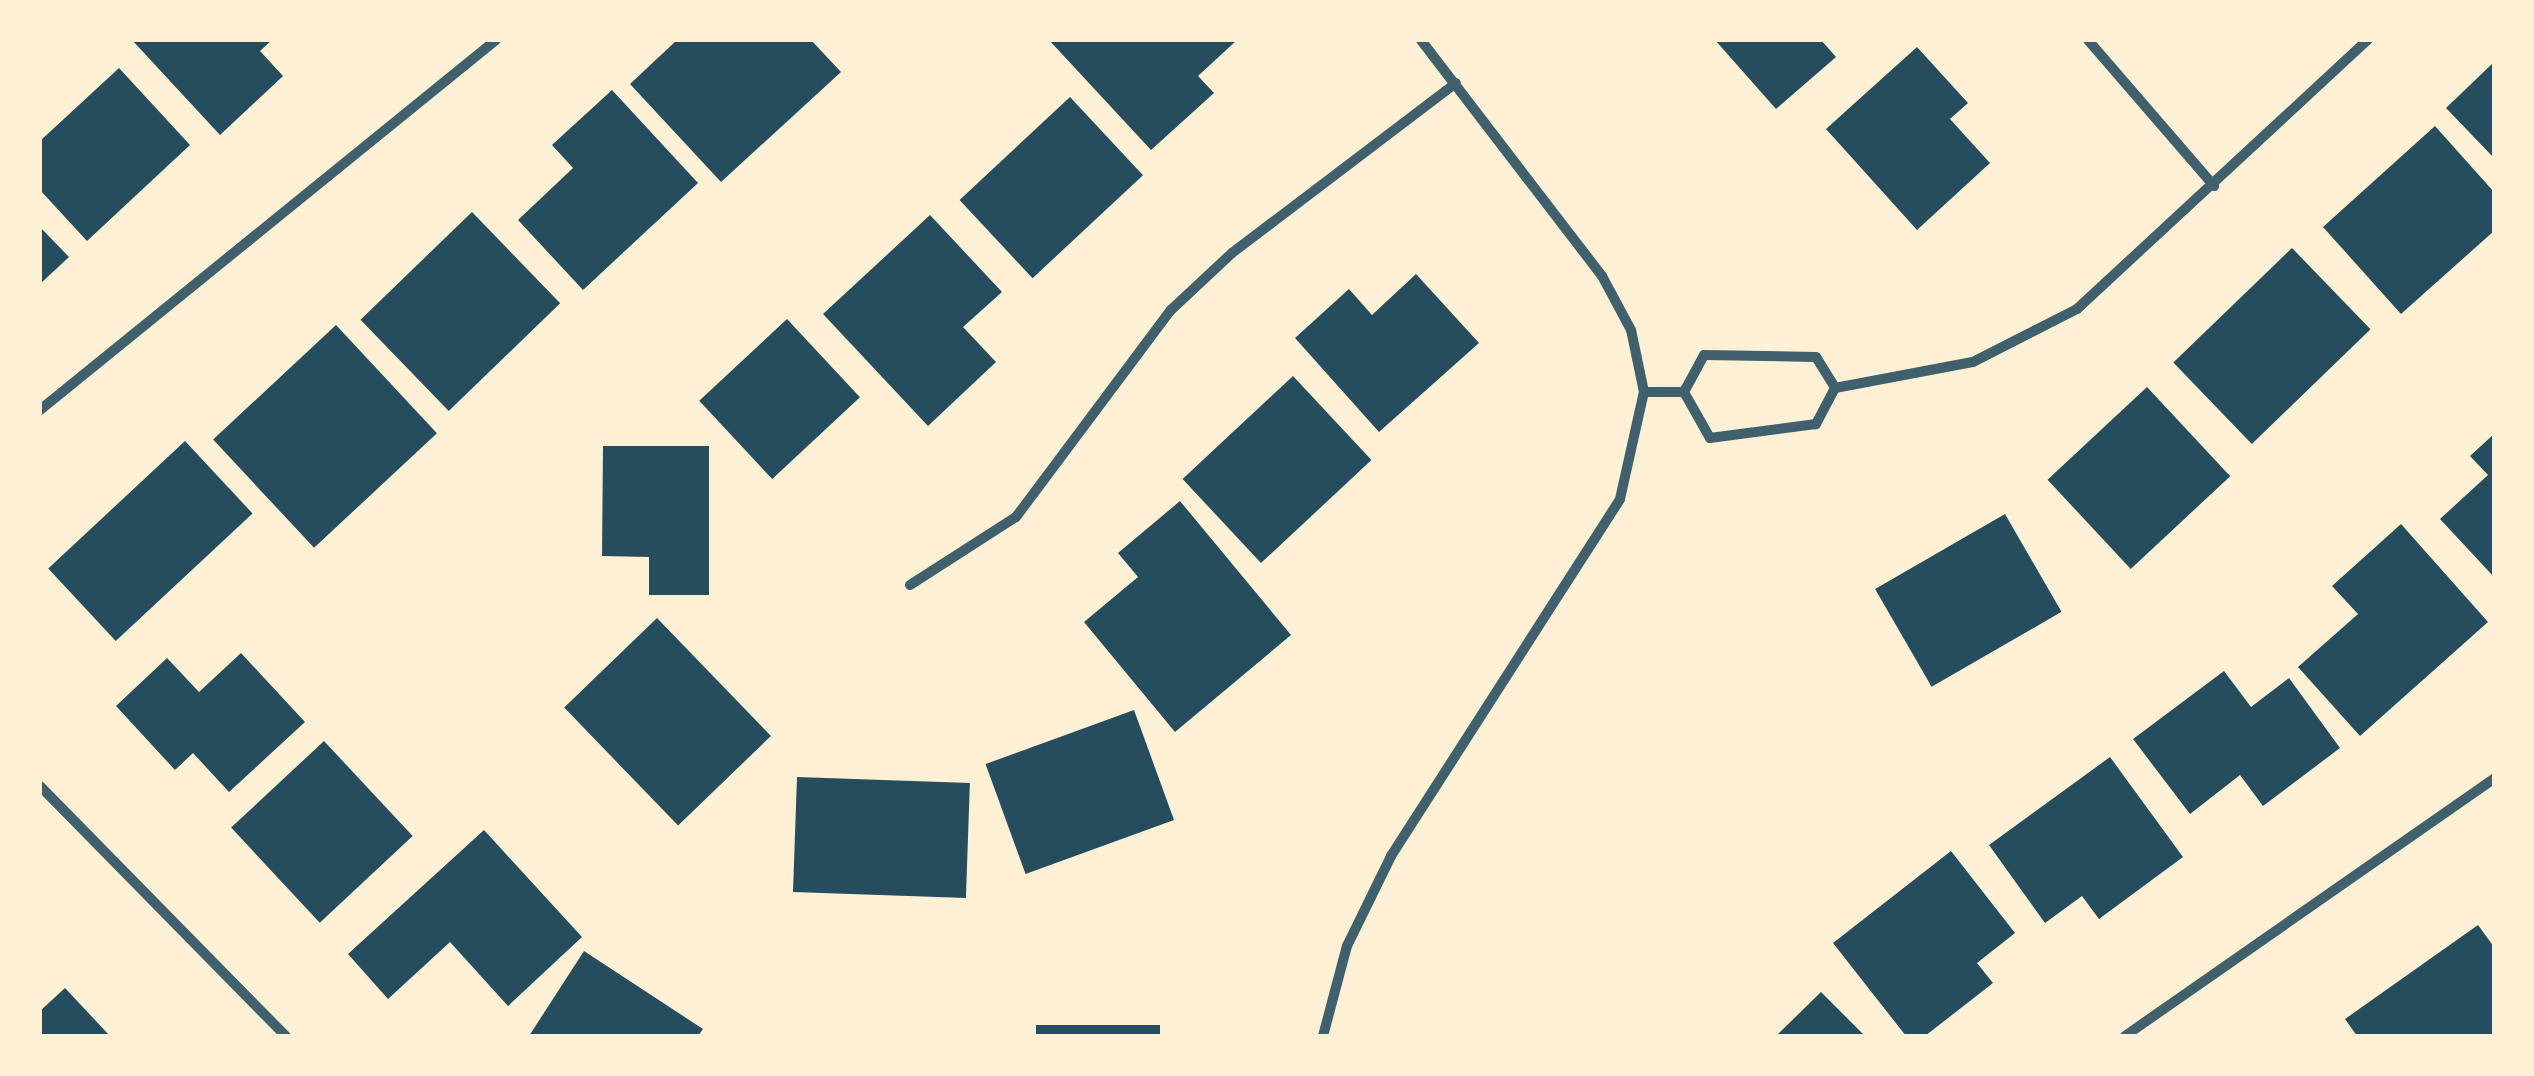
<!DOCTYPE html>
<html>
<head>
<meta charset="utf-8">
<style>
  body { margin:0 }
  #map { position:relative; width:2534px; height:1076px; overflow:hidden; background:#fdf0d5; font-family:Poppins,sans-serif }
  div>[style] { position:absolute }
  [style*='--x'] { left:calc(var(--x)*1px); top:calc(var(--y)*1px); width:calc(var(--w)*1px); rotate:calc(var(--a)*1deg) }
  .building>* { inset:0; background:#264d5e; transform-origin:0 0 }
  .minor>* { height:10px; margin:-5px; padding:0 5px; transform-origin:5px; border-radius:5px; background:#3f606c }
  span { translate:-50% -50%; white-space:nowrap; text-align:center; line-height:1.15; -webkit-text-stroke:9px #fdf0d5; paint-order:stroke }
  .frame { position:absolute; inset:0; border:42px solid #fdf0d5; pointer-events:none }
</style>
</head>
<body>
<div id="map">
  <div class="building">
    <i style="clip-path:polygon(132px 40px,272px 40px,260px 51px,283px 76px,220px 135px)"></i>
    <i style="clip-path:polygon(677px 40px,811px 40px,841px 72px,721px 182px,630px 84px)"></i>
    <i style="clip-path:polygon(1049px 40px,1237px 40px,1198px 76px,1214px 93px,1151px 150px)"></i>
    <i style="clip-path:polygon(1715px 40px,1821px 40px,1836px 57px,1776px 109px)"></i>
    <i style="clip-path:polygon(1917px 47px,1968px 103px,1950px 119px,1990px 163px,1917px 230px,1826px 129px)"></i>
    <i style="clip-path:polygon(2494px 62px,2494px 158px,2446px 108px)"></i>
    <i style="clip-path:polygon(119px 68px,190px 145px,87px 241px,40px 190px,40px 141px)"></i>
    <i style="clip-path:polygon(612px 90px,698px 183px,583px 290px,518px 220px,573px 168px,552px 145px)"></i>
    <i style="left:1070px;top:97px;width:107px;height:151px;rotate:47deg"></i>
    <i style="clip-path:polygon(2435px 126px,2494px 192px,2494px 231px,2401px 314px,2323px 227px)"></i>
    <i style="left:472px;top:212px;width:127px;height:155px;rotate:46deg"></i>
    <i style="clip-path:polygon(930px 215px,1002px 292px,963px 327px,996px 362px,928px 426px,823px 314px)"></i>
    <i style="clip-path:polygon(40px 227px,69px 257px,40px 284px)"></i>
    <i style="left:2292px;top:248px;width:113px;height:165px;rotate:46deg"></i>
    <i style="clip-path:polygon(1416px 274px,1479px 343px,1379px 432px,1295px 338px,1349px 289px,1372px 315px)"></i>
    <i style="left:787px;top:319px;width:107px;height:120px;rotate:47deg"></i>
    <i style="left:336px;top:325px;width:148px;height:168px;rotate:47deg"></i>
    <i style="left:1293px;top:376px;width:115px;height:151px;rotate:47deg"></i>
    <i style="left:2147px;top:387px;width:122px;height:136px;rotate:47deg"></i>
    <i style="clip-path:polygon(2494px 434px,2494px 577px,2440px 519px,2488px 475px,2470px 456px)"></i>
    <i style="left:185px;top:441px;width:99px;height:187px;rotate:47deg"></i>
    <i style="clip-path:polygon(603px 446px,709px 446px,709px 595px,649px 595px,649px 557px,602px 556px)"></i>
    <i style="clip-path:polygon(1180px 501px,1291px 635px,1175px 732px,1084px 622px,1138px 577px,1118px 553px)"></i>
    <i style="left:2005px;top:514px;width:113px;height:150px;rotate:60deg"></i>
    <i style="clip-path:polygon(2401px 524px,2488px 622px,2360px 736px,2298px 667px,2358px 614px,2332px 586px)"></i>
    <i style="left:657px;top:618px;width:164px;height:129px;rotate:46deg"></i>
    <i style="clip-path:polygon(241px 653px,305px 722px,229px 792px,193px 753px,175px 770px,116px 706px,167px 658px,199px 692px)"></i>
    <i style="clip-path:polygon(2224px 671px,2251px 707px,2289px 678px,2340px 748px,2263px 806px,2240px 775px,2190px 814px,2133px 739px)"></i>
    <i style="left:1134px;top:710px;width:117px;height:158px;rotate:70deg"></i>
    <i style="left:324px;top:741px;width:130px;height:127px;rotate:47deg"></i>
    <i style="clip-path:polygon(2110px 757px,2183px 857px,2099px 919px,2082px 896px,2045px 923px,1989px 845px)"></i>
    <i style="left:797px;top:777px;width:173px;height:115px;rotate:2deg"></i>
    <i style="clip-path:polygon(484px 830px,582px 937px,508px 1006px,450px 942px,388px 999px,348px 954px)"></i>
    <i style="clip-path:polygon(1951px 851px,2015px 933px,1977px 963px,1993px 983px,1925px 1036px,1906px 1036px,1833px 943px)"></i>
    <i style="clip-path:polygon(2478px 925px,2494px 947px,2494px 1036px,2357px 1036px,2345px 1019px)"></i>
    <i style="clip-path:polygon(584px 951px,703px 1029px,698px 1036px,529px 1036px)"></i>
    <i style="clip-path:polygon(65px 988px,110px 1036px,40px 1036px,40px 1011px)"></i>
    <i style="clip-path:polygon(1821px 992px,1865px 1036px,1776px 1036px)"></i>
    <i style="left:1036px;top:1025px;width:124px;height:11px"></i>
  </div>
  <div class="minor">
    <i style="--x:2088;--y:40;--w:193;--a:49.2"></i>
    <i style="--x:1704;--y:355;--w:112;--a:1"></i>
    <i style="--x:1816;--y:357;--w:36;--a:58"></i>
    <i style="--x:1835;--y:388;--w:41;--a:117.8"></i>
    <i style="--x:1816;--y:424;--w:107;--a:172.5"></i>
    <i style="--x:1710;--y:438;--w:53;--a:-119.5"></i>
    <i style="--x:1684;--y:392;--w:42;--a:-61.6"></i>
    <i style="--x:1835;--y:388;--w:140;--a:-10.7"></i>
    <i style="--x:1973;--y:362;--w:117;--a:-27"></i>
    <i style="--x:2077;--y:309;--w:396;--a:-42.8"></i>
    <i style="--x:1644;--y:392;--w:40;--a:0"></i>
    <i style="--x:40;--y:410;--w:587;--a:-39.06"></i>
    <i style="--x:910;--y:585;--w:126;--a:-32.7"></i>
    <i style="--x:1016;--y:517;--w:259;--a:-53.2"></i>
    <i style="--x:1171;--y:310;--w:83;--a:-43.1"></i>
    <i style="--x:1232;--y:253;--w:281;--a:-37.2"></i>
    <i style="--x:40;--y:786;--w:351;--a:45.5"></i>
    <i style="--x:1323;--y:1036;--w:93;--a:-75.1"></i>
    <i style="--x:1347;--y:946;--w:100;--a:-63.9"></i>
    <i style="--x:1391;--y:856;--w:424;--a:-57.3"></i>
    <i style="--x:1620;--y:499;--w:110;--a:-77.4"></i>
    <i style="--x:1644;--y:392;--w:63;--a:-101.8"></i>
    <i style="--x:1631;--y:330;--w:61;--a:-118.2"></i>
    <i style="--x:1602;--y:276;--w:297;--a:-127.5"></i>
    <i style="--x:2125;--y:1036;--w:450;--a:-34.9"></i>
  </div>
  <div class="frame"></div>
</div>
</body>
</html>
